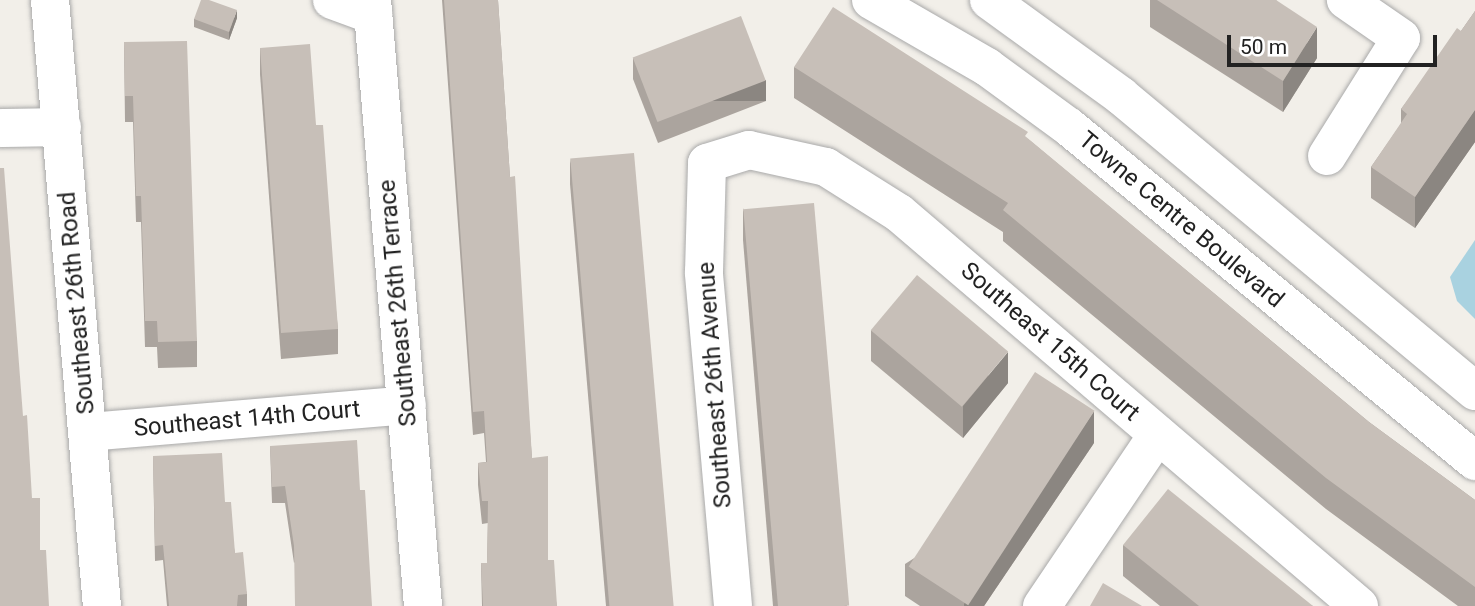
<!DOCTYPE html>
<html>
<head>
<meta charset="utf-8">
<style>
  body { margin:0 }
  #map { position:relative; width:1475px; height:606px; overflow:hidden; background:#f2efe9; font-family:Roboto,sans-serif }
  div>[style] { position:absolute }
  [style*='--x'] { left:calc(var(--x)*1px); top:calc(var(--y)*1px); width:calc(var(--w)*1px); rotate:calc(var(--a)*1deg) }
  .water>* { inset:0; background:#a9d2e0 }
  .roads { filter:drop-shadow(0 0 2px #a9a9a9) drop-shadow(0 0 2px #a9a9a9) }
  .minor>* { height:38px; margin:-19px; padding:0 19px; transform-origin:19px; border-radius:19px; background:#fff }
  .wall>* { inset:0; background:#aba49e }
  .shaded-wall>* { inset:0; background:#8b8681; transform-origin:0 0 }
  .building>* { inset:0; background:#c7bfb8; transform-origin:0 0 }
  span { translate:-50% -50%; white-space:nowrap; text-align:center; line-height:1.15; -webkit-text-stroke:5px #fff; paint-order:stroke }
  .street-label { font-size:24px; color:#222 }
  .scale { position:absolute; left:1227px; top:35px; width:210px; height:32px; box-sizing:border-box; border:4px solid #222; border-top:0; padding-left:9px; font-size:21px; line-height:24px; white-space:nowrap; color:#222; -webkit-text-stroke:5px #fff; paint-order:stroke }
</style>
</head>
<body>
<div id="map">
  <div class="water">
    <i style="clip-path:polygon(1475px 240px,1475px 319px,1457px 301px,1450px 277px)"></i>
  </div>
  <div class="roads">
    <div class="minor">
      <i style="--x:50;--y:0;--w:608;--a:85.1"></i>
      <i style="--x:332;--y:0;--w:44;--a:20.1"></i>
      <i style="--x:372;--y:0;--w:608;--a:85.19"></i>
      <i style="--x:871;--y:0;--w:134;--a:30"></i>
      <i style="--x:987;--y:67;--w:102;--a:36.2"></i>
      <i style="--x:1069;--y:127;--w:526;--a:39.44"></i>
      <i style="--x:989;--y:0;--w:163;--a:36"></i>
      <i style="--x:1121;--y:96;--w:461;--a:39.8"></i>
      <i style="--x:0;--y:128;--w:62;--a:-0.9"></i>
      <i style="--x:1327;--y:156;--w:139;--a:-57.9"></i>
      <i style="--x:1401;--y:38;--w:67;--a:-145.4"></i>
      <i style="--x:88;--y:432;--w:320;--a:-4.8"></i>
      <i style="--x:733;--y:606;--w:335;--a:-95"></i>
      <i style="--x:704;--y:272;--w:109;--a:-88.4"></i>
      <i style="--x:707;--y:163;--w:44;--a:-17.2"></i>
      <i style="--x:749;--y:150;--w:79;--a:12.4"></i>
      <i style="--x:826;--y:167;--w:86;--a:32.2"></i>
      <i style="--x:899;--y:213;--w:605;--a:40.51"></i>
      <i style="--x:1042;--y:606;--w:207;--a:-56"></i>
    </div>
  </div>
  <div class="wall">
    <i style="clip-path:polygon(442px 0,498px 0,510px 177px,532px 458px,548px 560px,557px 606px,482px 606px,481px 563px,487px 563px,488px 523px,482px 524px,478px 485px,478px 463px,486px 462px,484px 433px,473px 435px)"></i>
    <i style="clip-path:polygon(1150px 0,1276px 0,1317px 58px,1283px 112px,1150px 27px)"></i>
    <i style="clip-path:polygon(1475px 11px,1475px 142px,1415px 228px,1371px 198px,1371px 167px,1401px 124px,1401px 109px,1461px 31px)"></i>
    <i style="clip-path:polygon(237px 18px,229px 40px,194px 27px,194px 19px)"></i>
    <i style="clip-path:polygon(124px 42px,197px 341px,197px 367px,158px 368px,157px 347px,145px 347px,141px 222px,136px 222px,133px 122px,125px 122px)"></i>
    <i style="clip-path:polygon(260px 48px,316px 125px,338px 329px,338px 354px,281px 359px,260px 74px)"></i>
    <i style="clip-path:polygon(633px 58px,766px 101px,658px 143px,633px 79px)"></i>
    <i style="clip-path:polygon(794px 67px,1028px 139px,1369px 422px,1475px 500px,1475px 606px,1458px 606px,1326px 509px,1003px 241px,1003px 232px,794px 98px)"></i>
    <i style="clip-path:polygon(570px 159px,673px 606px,606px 606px,570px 184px)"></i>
    <i style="clip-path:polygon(743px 208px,847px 606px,773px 606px,743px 240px)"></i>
    <i style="clip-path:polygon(871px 330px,1008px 383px,963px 438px,871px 361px)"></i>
    <i style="clip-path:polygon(1094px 443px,984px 606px,920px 606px,905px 596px,905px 564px)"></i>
    <i style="clip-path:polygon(270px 446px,360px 490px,294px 563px,285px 503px,272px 503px)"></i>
    <i style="clip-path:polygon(153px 456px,225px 502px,235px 553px,247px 594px,247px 606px,167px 606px,163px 560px,155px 561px)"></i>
    <i style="clip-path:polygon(1123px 545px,1313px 606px,1160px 606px,1123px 576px)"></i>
  </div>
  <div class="shaded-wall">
    <i style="clip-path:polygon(237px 10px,237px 18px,229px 40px,229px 32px)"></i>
    <i style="clip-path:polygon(1317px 27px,1317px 58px,1283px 112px,1283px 81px)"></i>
    <i style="left:766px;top:80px;width:21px;height:116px;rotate:90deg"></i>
    <i style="clip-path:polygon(1475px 110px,1475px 142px,1415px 228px,1415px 197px)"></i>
    <i style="clip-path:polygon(1008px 352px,1008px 383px,963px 438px,963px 406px)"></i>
    <i style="clip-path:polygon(1094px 411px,1094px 443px,984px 606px,964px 606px,964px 604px)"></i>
  </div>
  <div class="building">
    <i style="clip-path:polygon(201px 0,209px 0,237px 10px,229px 32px,194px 19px)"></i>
    <i style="clip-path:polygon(444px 0,498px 0,510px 177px,515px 176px,532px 458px,548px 456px,548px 560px,554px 560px,557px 606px,483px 606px,481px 563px,487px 563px,488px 501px,482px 501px,478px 463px,487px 462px,484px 411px,473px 412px)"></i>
    <i style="clip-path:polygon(1157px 0,1276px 0,1317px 27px,1283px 81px)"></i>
    <i style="clip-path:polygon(833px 7px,1028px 132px,1025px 136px,1369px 422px,1475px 500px,1475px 587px,1326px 478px,1003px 210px,1008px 203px,794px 67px)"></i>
    <i style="clip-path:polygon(1475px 11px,1475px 110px,1415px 197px,1371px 167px,1407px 114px,1401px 109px,1457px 28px,1461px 31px)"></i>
    <i style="left:741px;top:16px;width:69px;height:116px;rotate:69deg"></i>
    <i style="clip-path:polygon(187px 41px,197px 341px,158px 342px,157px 321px,145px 321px,141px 196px,136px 196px,133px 96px,125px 96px,124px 42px)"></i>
    <i style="clip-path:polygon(310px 44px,316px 125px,323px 125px,338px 329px,281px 333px,260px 48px)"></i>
    <i style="left:634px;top:153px;width:455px;height:64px;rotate:85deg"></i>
    <i style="clip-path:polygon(0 168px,4px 168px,23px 416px,27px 415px,32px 498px,40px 498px,40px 550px,46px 550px,49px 606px,0 606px)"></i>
    <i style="left:814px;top:203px;width:404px;height:71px;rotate:85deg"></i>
    <i style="left:917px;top:275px;width:119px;height:72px;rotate:40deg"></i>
    <i style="left:1035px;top:372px;width:71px;height:232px;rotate:33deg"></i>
    <i style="clip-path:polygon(357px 440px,360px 490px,365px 490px,372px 606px,295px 606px,294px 546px,285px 486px,272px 487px,270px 446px)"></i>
    <i style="clip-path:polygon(222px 453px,225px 502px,231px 502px,235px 553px,243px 552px,247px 594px,238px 595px,237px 606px,169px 606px,163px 545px,155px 546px,153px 456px)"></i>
    <i style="clip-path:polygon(1168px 489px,1313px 606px,1199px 606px,1123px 545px)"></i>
    <i style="clip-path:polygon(1103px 583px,1142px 606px,1090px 606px)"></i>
  </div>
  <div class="street-label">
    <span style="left:1181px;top:220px;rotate:40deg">Towne Centre Boulevard</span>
    <span style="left:77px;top:303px;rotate:-95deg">Southeast 26th Road</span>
    <span style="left:398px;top:303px;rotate:-95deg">Southeast 26th Terrace</span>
    <span style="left:1050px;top:342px;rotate:41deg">Southeast 15th Court</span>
    <span style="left:715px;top:385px;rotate:-94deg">Southeast 26th Avenue</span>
    <span style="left:247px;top:419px;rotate:-5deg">Southeast 14th Court</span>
  </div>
  <div class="scale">50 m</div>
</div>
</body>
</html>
